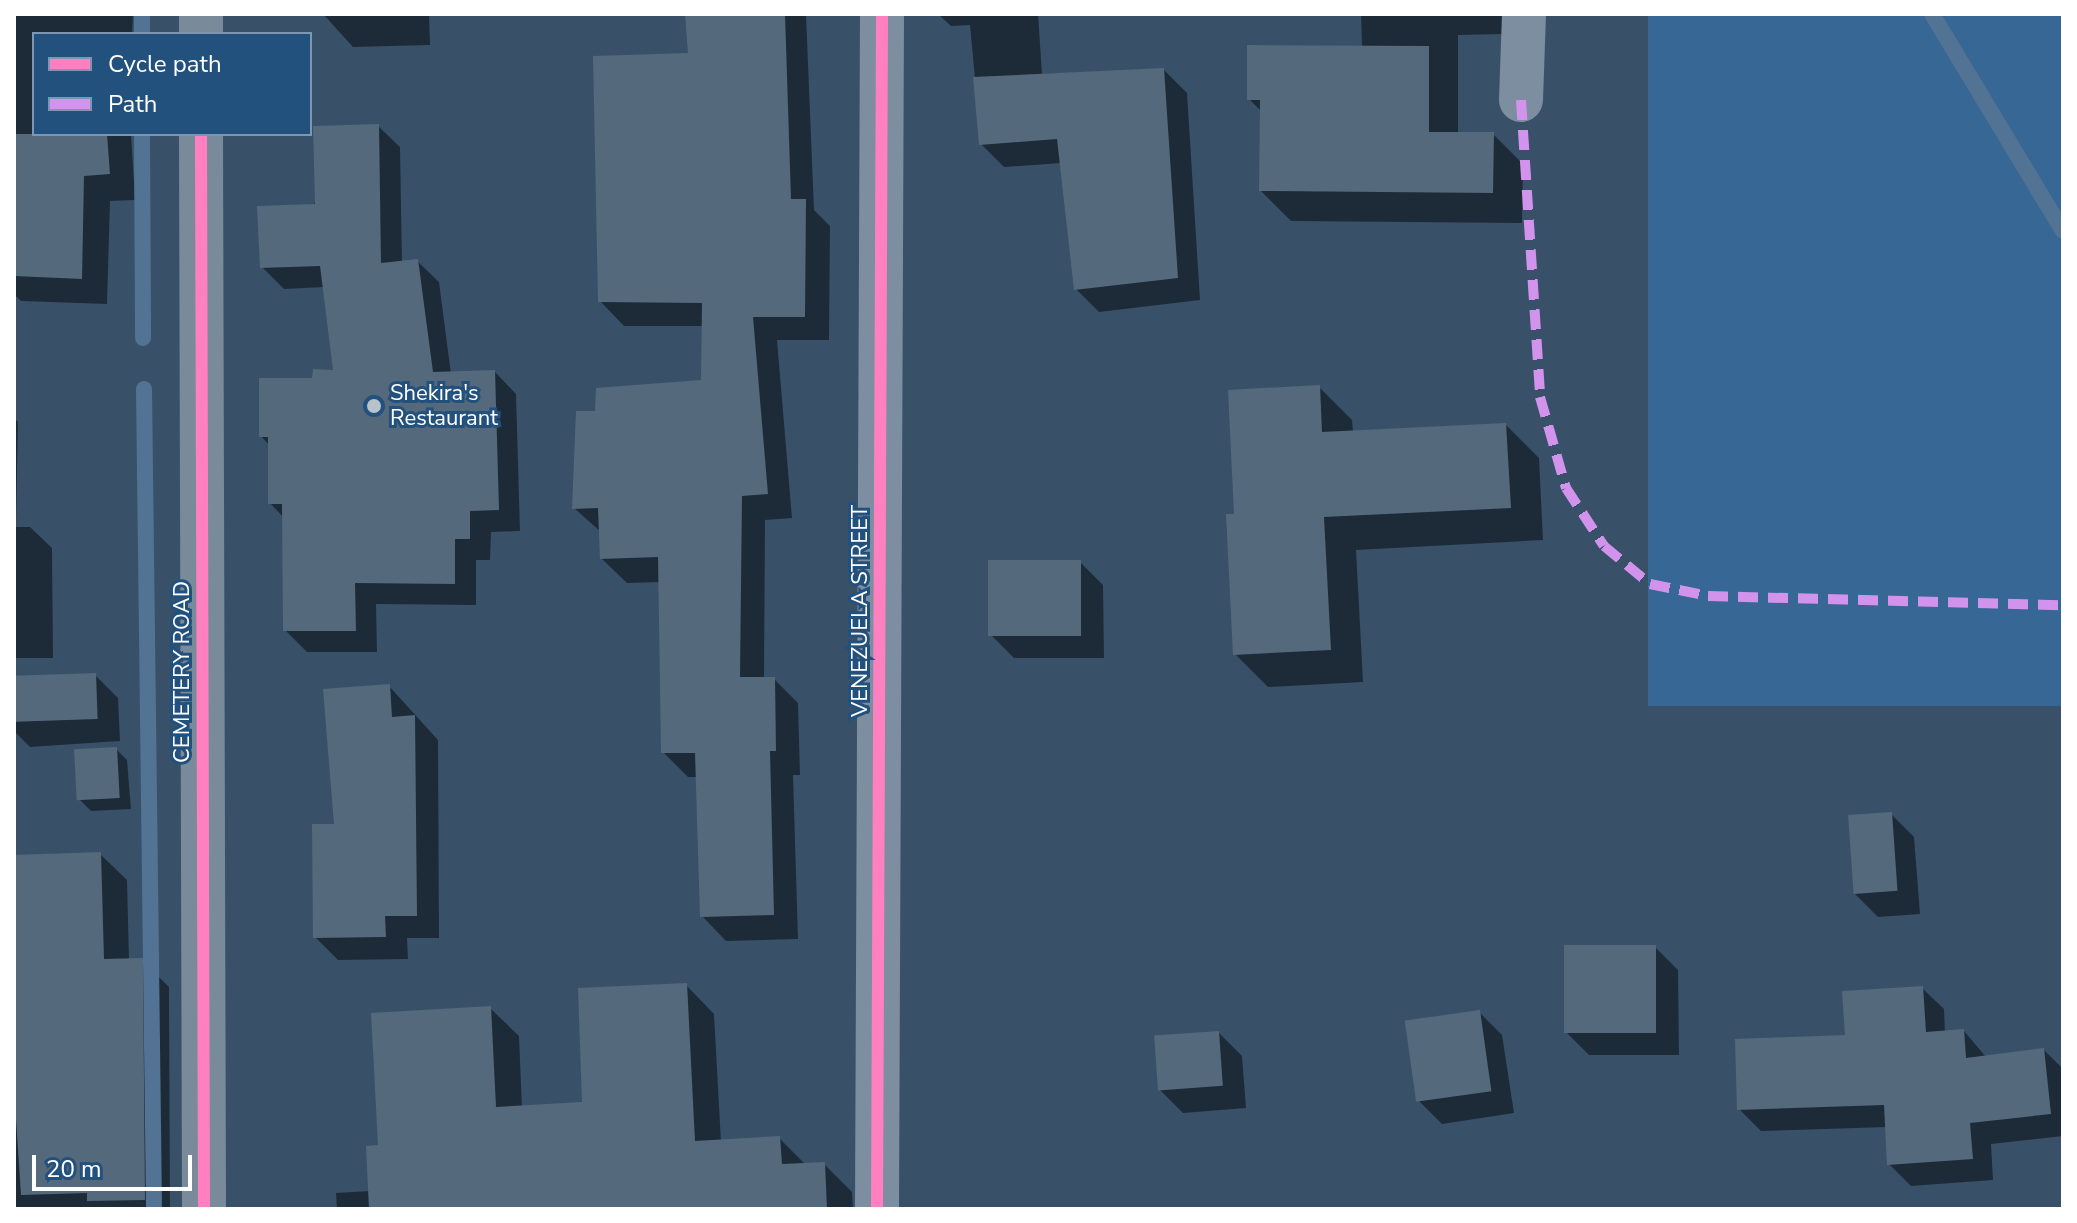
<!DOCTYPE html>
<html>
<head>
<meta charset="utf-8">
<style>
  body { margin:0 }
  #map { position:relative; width:2077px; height:1223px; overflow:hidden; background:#385169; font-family:"Nunito Sans",sans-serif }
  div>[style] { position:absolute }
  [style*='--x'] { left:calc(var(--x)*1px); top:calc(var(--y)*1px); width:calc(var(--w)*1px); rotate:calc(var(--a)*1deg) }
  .green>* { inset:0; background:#376795; transform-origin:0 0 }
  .shadow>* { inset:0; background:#0007 }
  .stream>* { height:16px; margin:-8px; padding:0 8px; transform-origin:8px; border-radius:8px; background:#527393 }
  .building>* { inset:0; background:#55697c; transform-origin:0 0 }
  .street>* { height:44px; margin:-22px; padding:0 22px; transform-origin:22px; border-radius:22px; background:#7d8ea0 }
  .secondary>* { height:44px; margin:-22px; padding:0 22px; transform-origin:22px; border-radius:22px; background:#798b9b }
  .quiet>* { height:10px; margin-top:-5px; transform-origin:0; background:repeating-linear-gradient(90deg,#d193ec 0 20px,transparent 0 30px) }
  .cycleway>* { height:12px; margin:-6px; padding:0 6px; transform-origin:6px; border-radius:6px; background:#ff80c0 }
  .dots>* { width:22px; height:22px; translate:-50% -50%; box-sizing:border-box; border:4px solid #23517e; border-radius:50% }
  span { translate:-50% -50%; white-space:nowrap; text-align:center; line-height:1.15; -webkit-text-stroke:6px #23517e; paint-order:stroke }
  .poi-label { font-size:22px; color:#fff }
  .left { translate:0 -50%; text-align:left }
  .street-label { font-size:22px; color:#fff }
  .frame { position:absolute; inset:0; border:16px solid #fff; pointer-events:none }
  .legend { position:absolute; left:32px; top:32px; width:280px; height:104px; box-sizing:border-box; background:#23517e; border:2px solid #7b97b2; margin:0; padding:10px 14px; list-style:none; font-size:24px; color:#fff }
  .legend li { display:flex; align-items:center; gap:16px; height:40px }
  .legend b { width:40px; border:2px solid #7b97b2 }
  .scale { position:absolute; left:32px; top:1155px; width:160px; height:36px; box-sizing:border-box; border:4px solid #fff; border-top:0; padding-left:10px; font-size:24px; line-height:28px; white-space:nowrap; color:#fff; -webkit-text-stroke:6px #23517e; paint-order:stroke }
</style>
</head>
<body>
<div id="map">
  <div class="green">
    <i style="left:1648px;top:14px;width:415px;height:692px"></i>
  </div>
  <div class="shadow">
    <i style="clip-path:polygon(14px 14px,133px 14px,132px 34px,34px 34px,34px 134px,131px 134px,135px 200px,110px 201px,107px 304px,21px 301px,14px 294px)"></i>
    <i style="clip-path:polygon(323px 14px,429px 14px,430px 45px,353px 47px)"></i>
    <i style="clip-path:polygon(687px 14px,806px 14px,814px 210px,830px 226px,829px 340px,777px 340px,792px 518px,765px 520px,764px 679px,774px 679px,798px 703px,800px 775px,793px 775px,798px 939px,726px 941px,702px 916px,698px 777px,688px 777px,663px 752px,660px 582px,627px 583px,602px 559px,601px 532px,574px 508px,597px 413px,703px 382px,703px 326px,624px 326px,600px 301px,690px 55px)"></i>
    <i style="clip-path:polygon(938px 14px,1038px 14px,1042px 74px,1164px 70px,1187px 93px,1200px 300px,1099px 312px,1076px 289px,1062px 163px,1004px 167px,981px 144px,970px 25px,951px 26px)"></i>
    <i style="clip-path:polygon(1361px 14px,1503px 14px,1503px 34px,1458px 35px,1458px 134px,1493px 134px,1523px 164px,1522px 223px,1291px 221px,1261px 191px,1262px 112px,1249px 99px,1362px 47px)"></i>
    <i style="clip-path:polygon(378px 126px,400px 147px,402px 263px,417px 261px,439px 282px,451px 374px,495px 372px,516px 394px,520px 531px,491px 532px,490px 560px,476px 560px,476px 605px,376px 604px,377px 652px,307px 652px,285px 630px,284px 518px,270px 503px,270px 446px,261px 436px,335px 372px,325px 287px,284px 289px,262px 267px)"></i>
    <i style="clip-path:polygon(1319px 387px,1352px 420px,1353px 432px,1506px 425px,1539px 458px,1543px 540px,1356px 550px,1363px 682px,1268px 687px,1235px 654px,1236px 516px)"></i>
    <i style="clip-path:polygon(14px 418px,18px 422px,16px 527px,30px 527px,52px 548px,53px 658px,14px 658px)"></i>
    <i style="clip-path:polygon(1080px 562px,1103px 585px,1104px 658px,1014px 658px,991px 635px)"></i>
    <i style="clip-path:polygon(95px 675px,118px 698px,120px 741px,30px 747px,14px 731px,14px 680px)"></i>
    <i style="clip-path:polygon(389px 686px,438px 740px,439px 938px,407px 938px,408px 959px,338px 960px,315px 937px,336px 826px)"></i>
    <i style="clip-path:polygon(116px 749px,127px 760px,131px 809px,91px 811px,80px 800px)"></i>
    <i style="clip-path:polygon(1891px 814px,1914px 837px,1920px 914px,1878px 917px,1855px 894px)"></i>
    <i style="clip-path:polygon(100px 854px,127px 880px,129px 960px,142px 960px,169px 987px,170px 1209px,14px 1209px,14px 857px)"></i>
    <i style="clip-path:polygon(1655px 947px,1678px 970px,1679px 1055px,1589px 1055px,1566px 1032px)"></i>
    <i style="clip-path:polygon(686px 985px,714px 1014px,721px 1142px,780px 1139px,806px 1165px,824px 1164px,852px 1192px,853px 1209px,337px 1209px,336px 1193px,370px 1191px,380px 1147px,490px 1008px,519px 1036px,522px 1108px,584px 1104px)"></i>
    <i style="clip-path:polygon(1922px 988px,1944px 1009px,1945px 1033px,1964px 1031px,1986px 1057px,2044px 1050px,2063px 1069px,2063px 1136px,1991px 1144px,1993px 1180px,1911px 1186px,1889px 1164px,1887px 1127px,1761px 1131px,1739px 1109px)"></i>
    <i style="clip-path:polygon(1479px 1012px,1502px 1035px,1514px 1113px,1442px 1124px,1419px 1101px)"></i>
    <i style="clip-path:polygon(1219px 1033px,1242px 1056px,1246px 1108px,1183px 1113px,1160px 1090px)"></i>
  </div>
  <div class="stream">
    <i style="--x:142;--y:14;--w:20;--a:90"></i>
    <i style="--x:1932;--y:14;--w:253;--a:58.9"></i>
    <i style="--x:142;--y:134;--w:204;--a:89.7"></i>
    <i style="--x:144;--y:389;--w:820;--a:89.3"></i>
  </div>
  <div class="building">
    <i style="clip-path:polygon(685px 14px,785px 14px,791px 199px,806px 199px,805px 317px,753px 317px,768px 494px,742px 496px,740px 677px,775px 677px,776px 751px,770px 751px,774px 915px,700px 917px,695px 753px,661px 753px,658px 557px,600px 559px,598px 508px,572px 509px,576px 411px,595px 411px,596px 388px,701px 380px,702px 303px,598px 302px,593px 56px,688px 53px)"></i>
    <i style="clip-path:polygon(1247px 45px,1429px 46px,1429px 132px,1494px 132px,1493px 193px,1259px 191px,1260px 100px,1247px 100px)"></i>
    <i style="clip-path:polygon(1164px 68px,1178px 278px,1074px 290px,1057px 139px,979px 145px,973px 77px)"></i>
    <i style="clip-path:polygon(379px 124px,381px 263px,418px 259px,433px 372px,495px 370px,499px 510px,470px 511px,470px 539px,455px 539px,455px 584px,355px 583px,356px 631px,283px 631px,282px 504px,268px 504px,268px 437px,259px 437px,259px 378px,312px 378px,313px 369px,333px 370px,320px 266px,260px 268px,257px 206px,315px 204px,313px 126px)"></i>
    <i style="clip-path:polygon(14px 134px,107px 134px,110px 174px,84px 176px,82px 279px,14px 276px)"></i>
    <i style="clip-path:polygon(1320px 385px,1322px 432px,1506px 423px,1511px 508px,1324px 517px,1331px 650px,1233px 655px,1226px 514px,1234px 514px,1228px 390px)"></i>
    <i style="left:988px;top:560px;width:93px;height:76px"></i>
    <i style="left:96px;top:673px;width:46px;height:82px;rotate:88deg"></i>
    <i style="clip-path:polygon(390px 684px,392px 717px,415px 715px,417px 916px,385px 916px,386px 937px,313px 938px,312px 824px,334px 824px,323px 689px)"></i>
    <i style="left:117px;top:747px;width:51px;height:43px;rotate:87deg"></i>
    <i style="left:1892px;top:812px;width:79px;height:44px;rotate:86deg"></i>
    <i style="clip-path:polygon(101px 852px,104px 959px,143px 958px,145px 1200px,87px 1201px,87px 1193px,21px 1195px,14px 1088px,14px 855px)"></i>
    <i style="left:1564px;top:945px;width:92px;height:88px"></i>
    <i style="clip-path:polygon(687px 983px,695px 1141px,780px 1136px,782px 1164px,825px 1162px,827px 1209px,369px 1209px,366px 1146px,378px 1145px,371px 1013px,491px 1006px,496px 1107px,582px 1102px,578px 988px)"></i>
    <i style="clip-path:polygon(1923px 986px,1926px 1032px,1964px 1029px,1966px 1058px,2044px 1048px,2051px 1114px,1970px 1123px,1973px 1159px,1887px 1165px,1884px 1105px,1737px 1110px,1735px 1039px,1845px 1035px,1842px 991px)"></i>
    <i style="left:1480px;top:1010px;width:82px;height:76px;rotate:82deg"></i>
    <i style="left:1219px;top:1031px;width:55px;height:65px;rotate:86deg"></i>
  </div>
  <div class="street">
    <i style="--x:1521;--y:100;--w:86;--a:-88"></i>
    <i style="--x:877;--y:1209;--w:1195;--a:-89.76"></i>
  </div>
  <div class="secondary">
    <i style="--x:201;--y:14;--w:20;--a:90"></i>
    <i style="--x:201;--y:134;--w:1075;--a:89.84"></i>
  </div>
  <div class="quiet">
    <i style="--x:1521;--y:100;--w:298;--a:86.3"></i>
    <i style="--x:1540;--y:397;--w:95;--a:74.1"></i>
    <i style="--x:1566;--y:488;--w:69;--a:56.8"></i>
    <i style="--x:1604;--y:546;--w:60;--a:39.6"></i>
    <i style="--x:1650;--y:584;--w:59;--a:11.7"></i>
    <i style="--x:1708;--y:596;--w:353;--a:1.5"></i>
  </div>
  <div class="cycleway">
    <i style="--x:201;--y:134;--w:1075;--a:89.84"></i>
    <i style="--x:877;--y:1209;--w:1195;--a:-89.76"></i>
  </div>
  <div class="dots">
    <i style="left:374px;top:406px;background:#b9c2ca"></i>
  </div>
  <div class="poi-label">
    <span class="left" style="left:390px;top:406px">Shekira's<br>Restaurant</span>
  </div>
  <div class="street-label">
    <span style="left:861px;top:611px;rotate:-90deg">VENEZUELA STREET</span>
    <span style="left:183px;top:672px;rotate:-90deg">CEMETERY ROAD</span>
  </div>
  <div class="frame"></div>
  <ul class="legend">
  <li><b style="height:10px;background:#ff80c0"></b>Cycle path</li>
  <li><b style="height:10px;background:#d193ec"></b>Path</li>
  </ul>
  <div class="scale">20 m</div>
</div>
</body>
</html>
